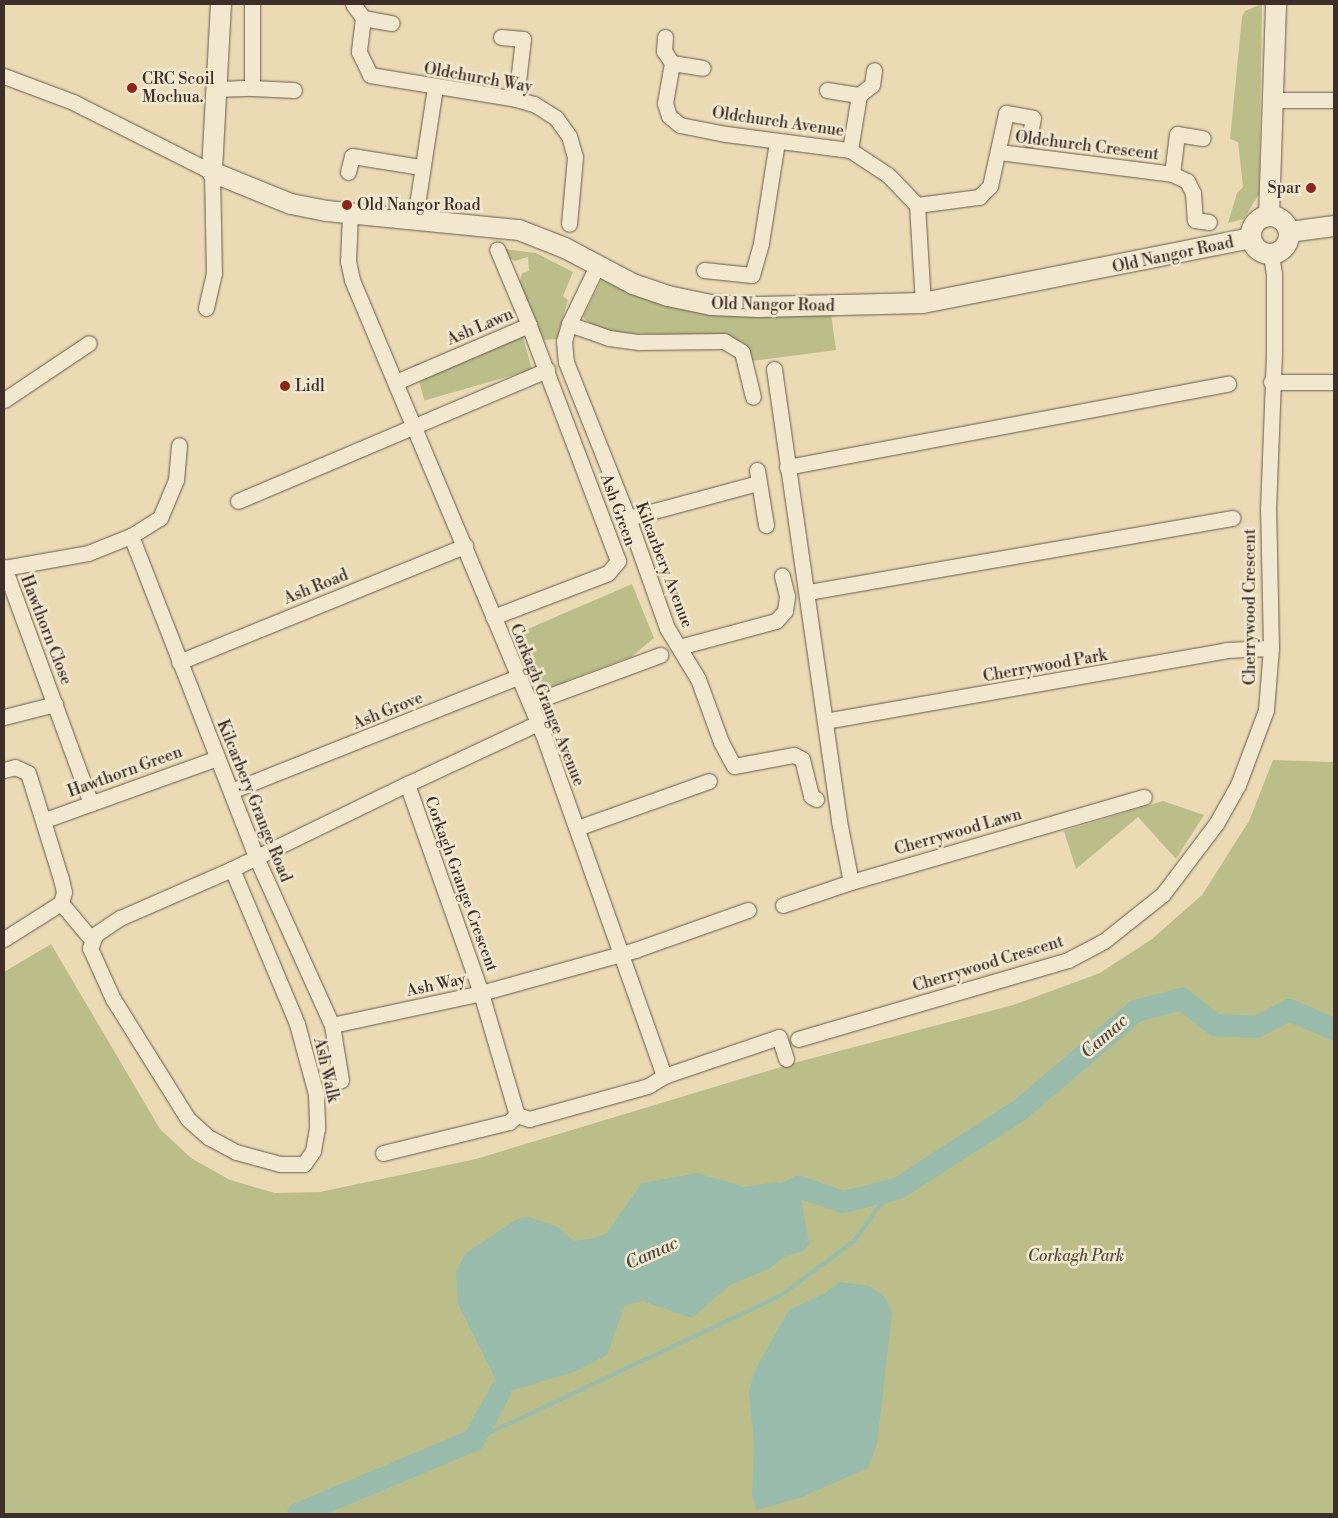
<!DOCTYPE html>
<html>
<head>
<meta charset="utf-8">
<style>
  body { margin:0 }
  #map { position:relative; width:1338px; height:1518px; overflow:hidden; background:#eadbb5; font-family:"Libre Bodoni",serif }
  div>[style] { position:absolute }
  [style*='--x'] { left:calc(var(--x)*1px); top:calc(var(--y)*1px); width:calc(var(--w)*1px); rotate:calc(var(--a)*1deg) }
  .green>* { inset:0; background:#bcbe8a; transform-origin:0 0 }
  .water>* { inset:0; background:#98bbab }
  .stream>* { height:4px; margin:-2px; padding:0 2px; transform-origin:2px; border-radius:2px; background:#98bbab }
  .river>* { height:22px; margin:-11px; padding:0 11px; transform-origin:11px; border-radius:11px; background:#98bbab }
  .roads { filter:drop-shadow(0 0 1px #68594c) drop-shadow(0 0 1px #68594c) }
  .street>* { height:15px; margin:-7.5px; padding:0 7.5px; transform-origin:7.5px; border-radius:7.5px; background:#f1e8cf }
  .secondary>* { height:20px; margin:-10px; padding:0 10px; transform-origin:10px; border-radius:10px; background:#f1e8cf }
  .secondary>.ring { margin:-10px; padding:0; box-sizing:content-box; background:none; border:20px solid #f1e8cf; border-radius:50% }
  .dots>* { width:14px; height:14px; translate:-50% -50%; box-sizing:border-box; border:2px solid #f1e8cf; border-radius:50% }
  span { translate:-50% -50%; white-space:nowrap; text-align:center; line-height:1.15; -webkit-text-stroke:5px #f1e8cf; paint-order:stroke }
  .street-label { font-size:16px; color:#3d2e29 }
  .poi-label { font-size:16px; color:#3d2e29 }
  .left { translate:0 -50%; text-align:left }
  .right { translate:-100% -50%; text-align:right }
  .park-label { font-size:16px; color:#564b3c; font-style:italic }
  .water-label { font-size:18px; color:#4f4a43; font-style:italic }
  .frame { position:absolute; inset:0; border:5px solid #3d2e29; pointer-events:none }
</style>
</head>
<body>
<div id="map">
  <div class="green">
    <i style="clip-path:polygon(1262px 4px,1259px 194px,1244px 219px,1228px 223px,1237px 193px,1243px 187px,1238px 142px,1230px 139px,1242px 17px,1245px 11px)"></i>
    <i style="clip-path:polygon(505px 249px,536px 253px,573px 272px,563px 296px,568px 300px,557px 339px,544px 340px,519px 284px,522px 273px,529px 271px,528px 257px,515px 261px,506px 256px)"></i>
    <i style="clip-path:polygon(603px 277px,679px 308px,831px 313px,836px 350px,752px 361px,746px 344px,728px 337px,617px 333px,590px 324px,583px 317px)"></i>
    <i style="left:522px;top:334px;width:37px;height:112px;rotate:74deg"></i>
    <i style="clip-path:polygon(632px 584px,654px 638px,631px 657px,566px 681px,567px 685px,543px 695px,516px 634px)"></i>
    <i style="clip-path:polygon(1273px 760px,1334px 762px,1334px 1514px,4px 1514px,4px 972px,51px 944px,160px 1129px,191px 1158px,230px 1180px,275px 1193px,320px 1192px,476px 1159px,794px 1063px,1013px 1005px,1100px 973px,1152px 939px,1202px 895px,1249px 821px)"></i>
    <i style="clip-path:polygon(1163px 801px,1204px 815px,1176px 859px,1138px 817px,1076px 869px,1064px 831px)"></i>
  </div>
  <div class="water">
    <i style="clip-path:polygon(698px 1173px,744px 1187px,777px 1182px,799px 1187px,809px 1244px,803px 1251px,784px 1257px,769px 1269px,730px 1285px,692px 1318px,643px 1301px,625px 1305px,607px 1355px,574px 1372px,506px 1392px,491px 1416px,487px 1420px,482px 1418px,492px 1404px,496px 1380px,458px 1304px,456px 1272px,466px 1253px,517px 1219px,528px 1217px,558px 1227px,574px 1241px,595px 1238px,607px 1233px,642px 1183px)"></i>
    <i style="clip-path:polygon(839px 1282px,870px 1286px,885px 1297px,892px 1313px,877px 1444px,868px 1468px,802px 1497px,757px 1510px,752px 1496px,754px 1444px,749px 1392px,754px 1372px,789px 1310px,825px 1293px)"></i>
  </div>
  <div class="stream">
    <i style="--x:474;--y:1440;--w:338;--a:-25.2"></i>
    <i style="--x:780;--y:1296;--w:92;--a:-36.6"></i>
    <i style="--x:854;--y:1241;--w:41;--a:-54"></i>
    <i style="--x:878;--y:1208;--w:27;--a:-45"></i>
  </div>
  <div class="river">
    <i style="--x:773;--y:1199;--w:29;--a:-25"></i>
    <i style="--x:799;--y:1187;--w:46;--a:18.8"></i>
    <i style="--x:843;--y:1202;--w:56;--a:-13.5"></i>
    <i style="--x:897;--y:1189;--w:146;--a:-32.7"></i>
    <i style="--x:1020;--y:1110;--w:153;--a:-40.5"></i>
    <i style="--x:1136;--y:1011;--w:48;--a:-14.6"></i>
    <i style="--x:1182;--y:999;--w:42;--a:38.2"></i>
    <i style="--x:1215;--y:1025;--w:42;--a:2.7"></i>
    <i style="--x:1257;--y:1027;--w:36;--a:-28"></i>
    <i style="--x:1289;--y:1010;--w:49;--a:22.9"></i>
    <i style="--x:298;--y:1514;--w:191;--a:-22.8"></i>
    <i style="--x:474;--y:1440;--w:55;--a:-61.6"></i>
  </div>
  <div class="roads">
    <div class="street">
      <i style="--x:353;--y:4;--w:17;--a:54"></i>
      <i style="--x:363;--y:18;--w:29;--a:10"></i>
      <i style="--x:363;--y:18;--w:34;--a:97"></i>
      <i style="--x:359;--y:52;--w:25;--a:64"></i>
      <i style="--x:370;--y:75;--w:148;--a:9.3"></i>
      <i style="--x:516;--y:99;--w:19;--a:16"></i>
      <i style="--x:534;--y:104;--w:26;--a:32"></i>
      <i style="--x:556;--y:118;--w:22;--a:54"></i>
      <i style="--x:569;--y:136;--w:22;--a:74"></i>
      <i style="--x:575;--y:157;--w:67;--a:95.1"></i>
      <i style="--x:501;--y:37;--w:22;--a:5"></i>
      <i style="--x:523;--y:39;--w:60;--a:96.7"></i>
      <i style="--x:665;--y:37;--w:14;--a:94"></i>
      <i style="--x:664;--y:51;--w:14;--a:56"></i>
      <i style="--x:672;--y:63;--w:31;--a:9"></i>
      <i style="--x:672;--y:63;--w:41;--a:99.9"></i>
      <i style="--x:665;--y:103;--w:14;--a:73"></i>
      <i style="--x:669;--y:116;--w:14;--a:39"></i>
      <i style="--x:680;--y:125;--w:47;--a:11.1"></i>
      <i style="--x:726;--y:134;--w:125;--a:7.4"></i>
      <i style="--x:850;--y:150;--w:45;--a:33.3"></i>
      <i style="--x:888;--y:175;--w:42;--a:46"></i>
      <i style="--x:917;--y:205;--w:98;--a:86.5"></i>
      <i style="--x:4;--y:76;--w:74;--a:20.6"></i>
      <i style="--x:73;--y:102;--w:156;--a:26.7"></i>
      <i style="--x:212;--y:172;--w:101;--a:88.9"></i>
      <i style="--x:214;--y:273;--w:36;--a:103"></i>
      <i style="--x:252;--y:88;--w:42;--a:2.7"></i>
      <i style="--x:216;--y:89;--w:36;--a:-2"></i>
      <i style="--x:252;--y:88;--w:84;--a:-90"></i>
      <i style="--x:827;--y:90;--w:32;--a:9"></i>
      <i style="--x:859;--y:95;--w:16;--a:-38"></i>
      <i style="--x:872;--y:85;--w:15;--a:-82"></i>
      <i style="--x:1275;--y:100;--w:59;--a:0"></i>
      <i style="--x:850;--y:150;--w:56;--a:-80.7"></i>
      <i style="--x:999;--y:152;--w:174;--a:7.2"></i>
      <i style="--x:1172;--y:174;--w:40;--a:-82.9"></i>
      <i style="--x:1177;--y:134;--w:26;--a:9"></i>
      <i style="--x:348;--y:172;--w:16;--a:-76"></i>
      <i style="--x:352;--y:156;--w:70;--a:9.1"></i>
      <i style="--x:1172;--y:174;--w:17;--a:25"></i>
      <i style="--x:1187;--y:181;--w:13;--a:63"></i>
      <i style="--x:1193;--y:193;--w:27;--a:86"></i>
      <i style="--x:1195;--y:220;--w:14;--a:8"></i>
      <i style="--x:917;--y:205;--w:63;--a:-7.4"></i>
      <i style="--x:979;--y:197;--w:16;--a:-45"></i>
      <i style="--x:990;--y:186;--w:75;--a:-77.6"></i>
      <i style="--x:1006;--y:113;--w:27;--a:10"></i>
      <i style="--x:1033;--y:118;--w:21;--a:101"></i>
      <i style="--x:350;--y:214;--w:47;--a:92.4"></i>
      <i style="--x:348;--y:261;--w:19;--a:78"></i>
      <i style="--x:352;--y:280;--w:493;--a:67.2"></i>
      <i style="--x:543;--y:734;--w:363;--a:70.5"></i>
      <i style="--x:664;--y:1076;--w:121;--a:-18.7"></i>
      <i style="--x:779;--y:1037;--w:23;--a:72"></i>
      <i style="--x:415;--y:218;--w:132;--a:-81.3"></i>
      <i style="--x:597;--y:266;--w:64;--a:115.8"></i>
      <i style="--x:569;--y:324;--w:18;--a:106"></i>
      <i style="--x:564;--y:341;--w:21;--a:85"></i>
      <i style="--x:566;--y:362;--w:168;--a:68.3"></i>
      <i style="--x:628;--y:518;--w:117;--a:70.5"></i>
      <i style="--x:667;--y:628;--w:60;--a:58.7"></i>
      <i style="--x:698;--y:679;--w:67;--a:69.9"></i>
      <i style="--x:721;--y:742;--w:27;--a:62"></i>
      <i style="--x:734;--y:766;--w:61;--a:-10.4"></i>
      <i style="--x:794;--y:755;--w:9;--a:27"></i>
      <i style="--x:802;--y:759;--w:38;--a:76"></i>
      <i style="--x:811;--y:796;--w:6;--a:31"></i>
      <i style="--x:704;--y:270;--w:48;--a:5.9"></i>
      <i style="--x:752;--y:275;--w:33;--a:-74"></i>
      <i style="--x:761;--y:243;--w:102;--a:-81"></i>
      <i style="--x:569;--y:324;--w:42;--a:19.3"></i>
      <i style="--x:609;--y:338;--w:30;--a:8"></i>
      <i style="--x:639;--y:342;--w:85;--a:-0.7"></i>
      <i style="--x:724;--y:341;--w:21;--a:31"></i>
      <i style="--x:742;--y:352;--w:46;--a:76.3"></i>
      <i style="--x:774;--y:369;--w:457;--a:81.8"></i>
      <i style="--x:839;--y:821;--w:62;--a:78.9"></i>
      <i style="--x:396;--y:382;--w:145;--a:-23.2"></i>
      <i style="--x:529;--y:325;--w:82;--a:-112.8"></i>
      <i style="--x:1271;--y:382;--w:63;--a:0"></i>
      <i style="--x:4;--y:400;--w:102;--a:-33.8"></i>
      <i style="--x:787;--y:467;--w:449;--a:-10.7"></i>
      <i style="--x:757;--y:470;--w:56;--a:80.7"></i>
      <i style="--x:238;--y:501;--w:336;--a:-23"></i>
      <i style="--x:628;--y:518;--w:135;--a:-15.1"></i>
      <i style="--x:131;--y:536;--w:344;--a:68.7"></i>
      <i style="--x:256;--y:857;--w:184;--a:65.7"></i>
      <i style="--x:332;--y:1025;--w:56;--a:80.7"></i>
      <i style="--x:4;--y:567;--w:252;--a:69.8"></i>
      <i style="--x:4;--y:568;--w:85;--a:-10.1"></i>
      <i style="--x:88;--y:553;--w:46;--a:-21.6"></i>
      <i style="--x:131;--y:536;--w:34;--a:-32"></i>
      <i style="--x:160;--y:518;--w:41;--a:-67.2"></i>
      <i style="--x:176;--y:480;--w:35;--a:-85"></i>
      <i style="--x:808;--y:592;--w:431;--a:-9.9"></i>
      <i style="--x:493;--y:617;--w:123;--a:-20.9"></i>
      <i style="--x:608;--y:573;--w:16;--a:-50"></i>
      <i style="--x:618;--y:561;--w:252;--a:-110.7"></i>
      <i style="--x:679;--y:647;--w:100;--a:-15"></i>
      <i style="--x:776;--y:621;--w:13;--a:-48"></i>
      <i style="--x:785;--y:611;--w:15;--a:-82"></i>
      <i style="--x:787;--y:596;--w:21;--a:-104"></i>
      <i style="--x:179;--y:662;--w:309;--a:-22.1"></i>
      <i style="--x:530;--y:703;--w:139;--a:-20.3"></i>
      <i style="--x:4;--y:717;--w:53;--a:-14.3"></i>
      <i style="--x:825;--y:721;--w:407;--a:-10"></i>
      <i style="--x:1226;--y:650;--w:45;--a:-2.5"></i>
      <i style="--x:538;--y:723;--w:145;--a:155"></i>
      <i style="--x:407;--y:784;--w:222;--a:70.5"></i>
      <i style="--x:481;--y:993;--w:160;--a:-15.6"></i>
      <i style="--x:635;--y:950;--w:120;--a:-19.5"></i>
      <i style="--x:4;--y:770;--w:11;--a:-15"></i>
      <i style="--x:15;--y:767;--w:14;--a:25"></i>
      <i style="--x:28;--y:773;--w:111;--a:72.7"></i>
      <i style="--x:61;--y:879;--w:13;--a:77"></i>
      <i style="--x:64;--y:892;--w:11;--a:105"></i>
      <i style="--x:231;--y:791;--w:309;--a:-21.7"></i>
      <i style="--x:45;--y:820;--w:183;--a:-19.8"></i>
      <i style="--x:577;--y:828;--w:140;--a:-19.6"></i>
      <i style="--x:232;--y:869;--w:168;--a:67.2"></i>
      <i style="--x:297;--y:1024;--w:73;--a:74.8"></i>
      <i style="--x:316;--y:1094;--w:34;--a:88"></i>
      <i style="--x:317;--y:1128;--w:23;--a:100"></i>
      <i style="--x:313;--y:1151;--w:16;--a:125"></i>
      <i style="--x:304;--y:1164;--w:24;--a:180"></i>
      <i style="--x:280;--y:1164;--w:46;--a:-164.7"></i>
      <i style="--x:236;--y:1152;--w:32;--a:-152"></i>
      <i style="--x:208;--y:1137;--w:27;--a:-138"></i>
      <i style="--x:188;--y:1119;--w:142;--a:-122"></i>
      <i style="--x:113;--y:999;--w:56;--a:-114.3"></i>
      <i style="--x:90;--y:948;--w:15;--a:-67"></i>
      <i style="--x:96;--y:934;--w:29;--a:-34"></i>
      <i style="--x:120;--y:918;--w:122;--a:-23.6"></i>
      <i style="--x:232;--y:869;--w:195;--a:-25.9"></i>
      <i style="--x:61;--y:903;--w:48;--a:50"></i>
      <i style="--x:783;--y:905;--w:72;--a:-18.7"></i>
      <i style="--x:851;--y:882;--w:305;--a:-16.2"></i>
      <i style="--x:4;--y:939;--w:67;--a:-32.3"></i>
      <i style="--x:332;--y:1025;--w:152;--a:-12.1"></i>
      <i style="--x:481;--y:993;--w:127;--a:73.6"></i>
      <i style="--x:798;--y:1039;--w:281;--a:-16.3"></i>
      <i style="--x:1068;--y:960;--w:41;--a:-27.8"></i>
      <i style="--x:1104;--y:941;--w:75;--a:-38.5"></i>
      <i style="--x:1163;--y:894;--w:88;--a:-52.9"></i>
      <i style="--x:1216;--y:824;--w:45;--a:-60.6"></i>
      <i style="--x:1238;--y:785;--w:80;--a:-69.5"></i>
      <i style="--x:1266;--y:710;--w:62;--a:-85.4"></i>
      <i style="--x:1271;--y:648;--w:138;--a:-91.2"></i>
      <i style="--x:1268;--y:510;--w:159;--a:-87.8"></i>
      <i style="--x:1274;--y:351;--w:77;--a:-90"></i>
      <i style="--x:1274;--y:274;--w:19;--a:-99"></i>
      <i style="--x:383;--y:1153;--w:130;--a:-13.8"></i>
      <i style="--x:509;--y:1122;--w:11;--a:-41"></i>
      <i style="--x:517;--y:1115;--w:13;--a:18"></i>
      <i style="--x:529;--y:1119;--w:123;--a:-15.5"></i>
      <i style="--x:648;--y:1086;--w:19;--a:-32"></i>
    </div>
    <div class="secondary">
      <i style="--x:221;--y:4;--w:168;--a:93.1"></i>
      <i style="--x:212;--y:172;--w:85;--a:22.1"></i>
      <i style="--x:291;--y:204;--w:37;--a:11"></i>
      <i style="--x:327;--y:211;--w:193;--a:5.7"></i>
      <i style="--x:519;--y:230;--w:49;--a:21.4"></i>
      <i style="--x:565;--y:248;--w:77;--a:27.9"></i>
      <i style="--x:633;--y:284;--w:37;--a:19"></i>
      <i style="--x:668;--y:296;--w:44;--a:11.8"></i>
      <i style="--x:711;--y:305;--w:47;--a:2.4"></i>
      <i style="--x:758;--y:307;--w:165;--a:-1.4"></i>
      <i style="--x:923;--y:303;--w:334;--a:-11.2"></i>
      <i class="ring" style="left:1251px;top:216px;width:18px;height:18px"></i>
      <i style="--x:1269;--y:216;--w:212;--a:-88.1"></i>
      <i style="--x:1289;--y:232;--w:45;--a:-7.6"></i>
    </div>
  </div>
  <div class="dots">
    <i style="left:132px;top:88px;background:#8f2418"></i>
    <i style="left:1311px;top:188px;background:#8f2418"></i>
    <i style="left:347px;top:205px;background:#8f2418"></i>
    <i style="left:285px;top:386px;background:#8f2418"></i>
  </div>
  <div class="street-label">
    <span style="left:478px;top:78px;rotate:10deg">Oldchurch Way</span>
    <span style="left:778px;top:122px;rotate:8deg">Oldchurch Avenue</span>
    <span style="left:1087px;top:146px;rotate:7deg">Oldchurch Crescent</span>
    <span style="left:1173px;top:255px;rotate:-12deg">Old Nangor Road</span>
    <span style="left:773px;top:305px;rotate:1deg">Old Nangor Road</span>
    <span style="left:480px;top:327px;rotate:-23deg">Ash Lawn</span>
    <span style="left:618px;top:510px;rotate:70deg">Ash Green</span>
    <span style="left:664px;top:565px;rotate:69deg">Kilcarbery Avenue</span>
    <span style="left:316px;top:587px;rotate:-22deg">Ash Road</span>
    <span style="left:1250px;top:607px;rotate:-90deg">Cherrywood Crescent</span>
    <span style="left:46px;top:630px;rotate:69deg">Hawthorn Close</span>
    <span style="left:1045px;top:666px;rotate:-10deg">Cherrywood Park</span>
    <span style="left:547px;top:705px;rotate:68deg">Corkagh Grange Avenue</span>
    <span style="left:388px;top:711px;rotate:-22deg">Ash Grove</span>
    <span style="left:125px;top:772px;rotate:-20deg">Hawthorn Green</span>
    <span style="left:254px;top:801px;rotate:68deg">Kilcarbery Grange Road</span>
    <span style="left:958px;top:832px;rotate:-16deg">Cherrywood Lawn</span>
    <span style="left:461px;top:884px;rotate:70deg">Corkagh Grange Crescent</span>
    <span style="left:988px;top:964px;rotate:-17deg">Cherrywood Crescent</span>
    <span style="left:436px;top:985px;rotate:-12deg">Ash Way</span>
    <span style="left:326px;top:1070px;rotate:77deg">Ash Walk</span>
  </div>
  <div class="poi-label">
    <span class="left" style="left:142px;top:88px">CRC Scoil<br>Mochua.</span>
    <span class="right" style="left:1301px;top:188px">Spar</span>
    <span class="left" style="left:357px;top:205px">Old Nangor Road</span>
    <span class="left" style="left:295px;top:386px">Lidl</span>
  </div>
  <div class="park-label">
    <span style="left:1076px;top:1256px">Corkagh Park</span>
  </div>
  <div class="water-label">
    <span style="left:1105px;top:1037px;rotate:-41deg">Camac</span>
    <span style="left:652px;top:1254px;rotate:-24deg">Camac</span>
  </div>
  <div class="frame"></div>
</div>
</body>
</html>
